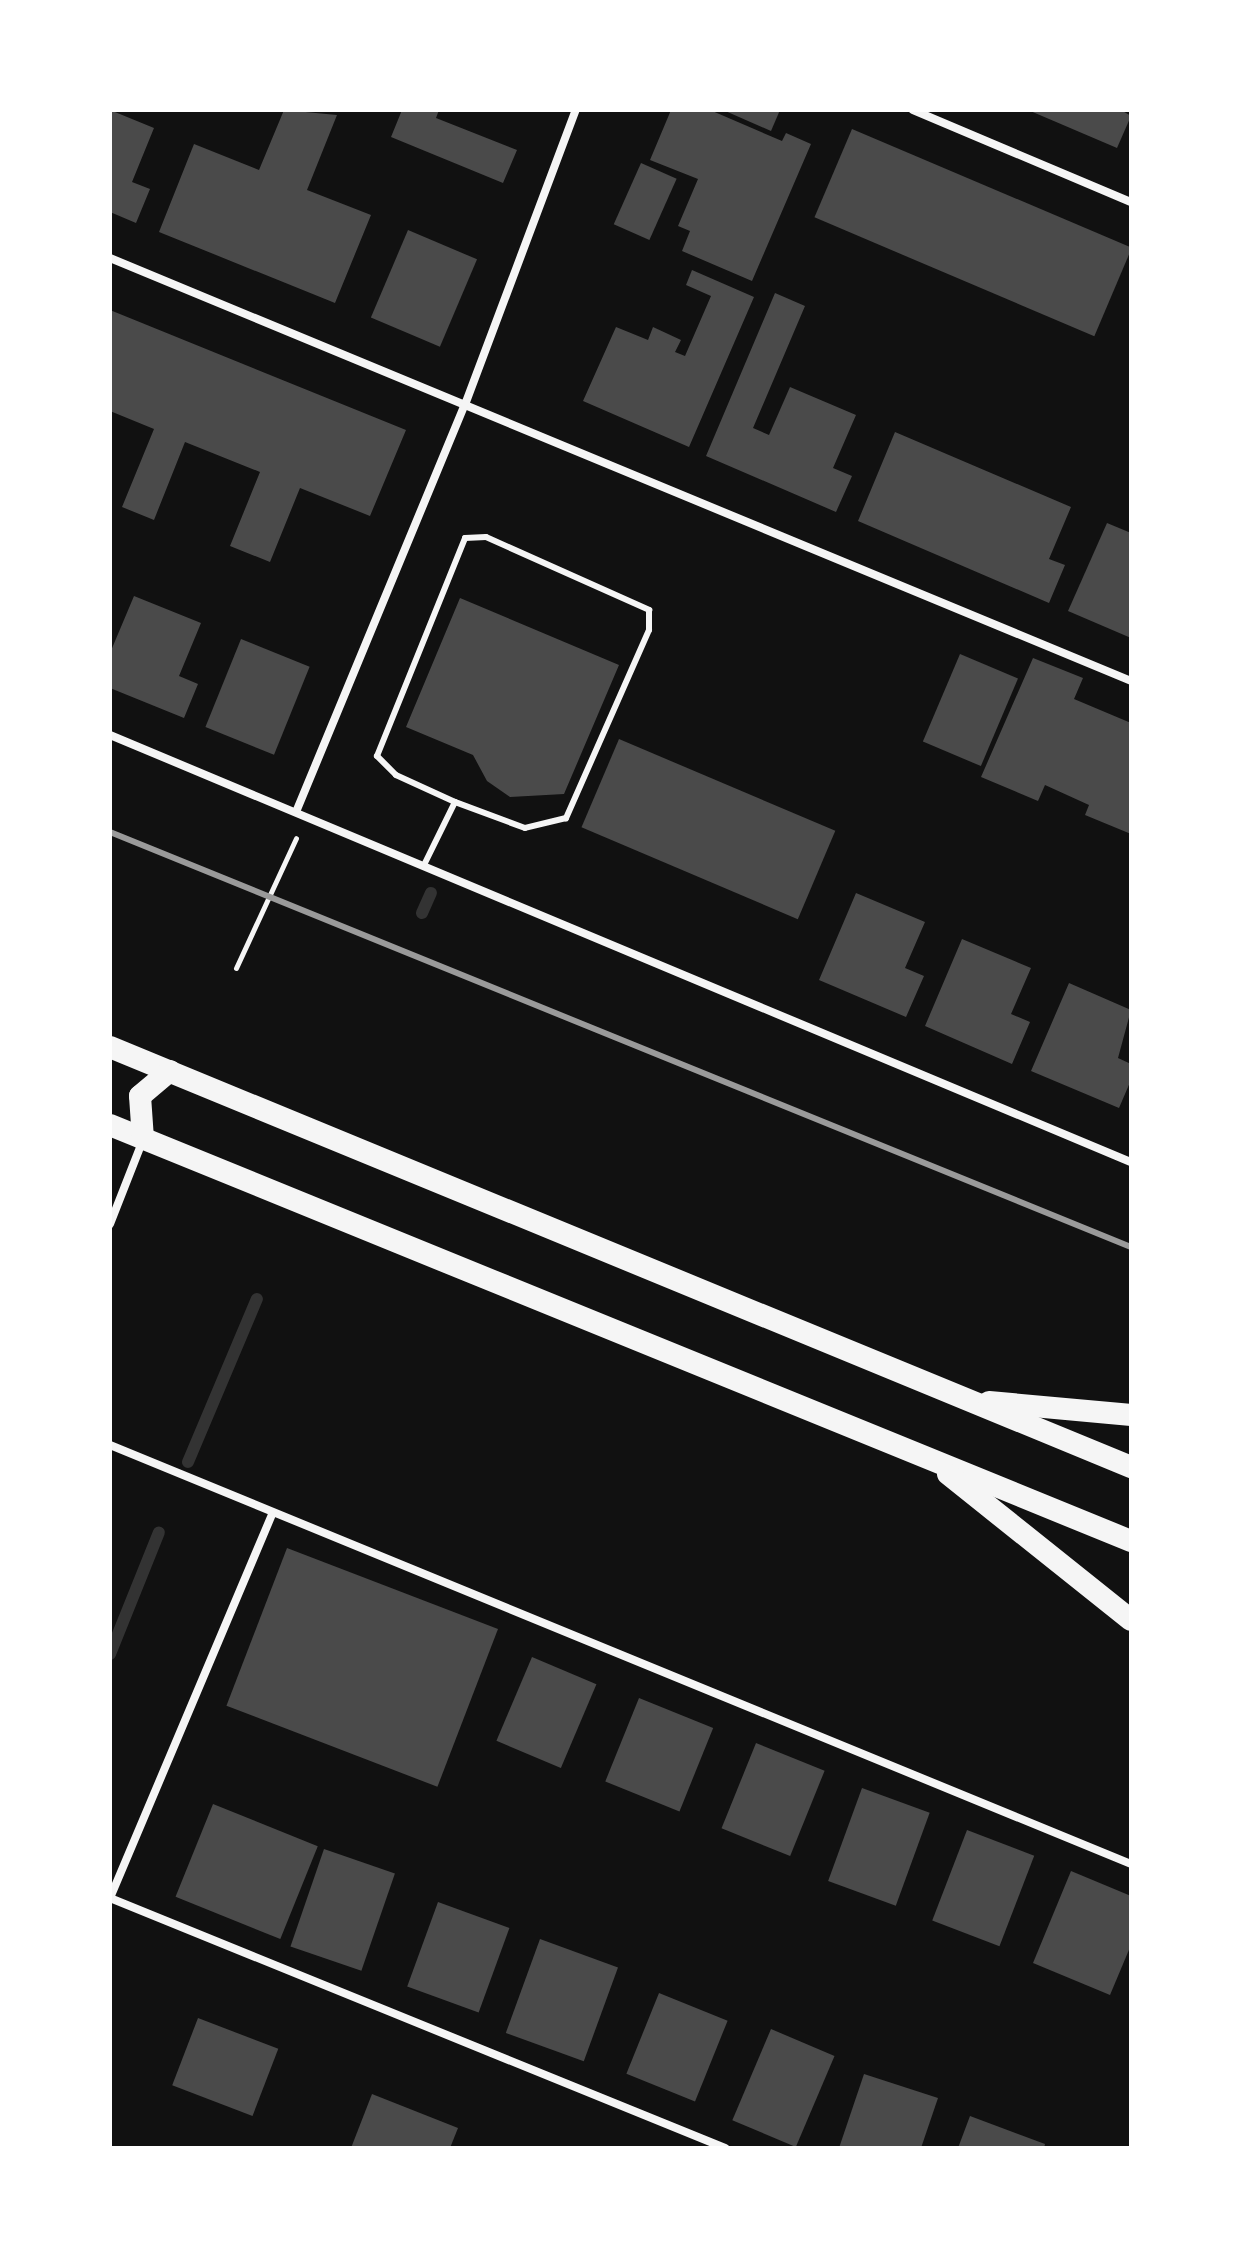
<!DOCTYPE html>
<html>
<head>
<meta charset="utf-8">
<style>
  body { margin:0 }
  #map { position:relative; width:1241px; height:2258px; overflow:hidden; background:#111; font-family:"Nunito Sans",sans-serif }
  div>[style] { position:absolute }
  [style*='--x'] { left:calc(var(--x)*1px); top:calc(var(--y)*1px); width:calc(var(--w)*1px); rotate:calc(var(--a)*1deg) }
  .stream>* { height:12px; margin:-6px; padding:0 6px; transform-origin:6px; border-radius:6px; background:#333 }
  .building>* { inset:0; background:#4a4a4a; transform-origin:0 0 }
  .path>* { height:5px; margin:-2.5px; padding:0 2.5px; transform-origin:2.5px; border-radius:2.5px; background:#f5f5f5 }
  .service>* { height:6px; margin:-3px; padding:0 3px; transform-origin:3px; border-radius:3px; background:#f5f5f5 }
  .minor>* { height:8px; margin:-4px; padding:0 4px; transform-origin:4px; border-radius:4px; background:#f5f5f5 }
  .trunk>* { height:22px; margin:-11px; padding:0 11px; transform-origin:11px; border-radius:11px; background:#f5f5f5 }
  .rail>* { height:6px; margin:-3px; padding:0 3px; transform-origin:3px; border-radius:3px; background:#9a9a9a }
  span { translate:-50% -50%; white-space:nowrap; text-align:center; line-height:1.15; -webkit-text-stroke:8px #fff; paint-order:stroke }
  .frame { position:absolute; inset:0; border:112px solid #fff; pointer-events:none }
</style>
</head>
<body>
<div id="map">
  <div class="stream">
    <i style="--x:422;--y:913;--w:22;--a:-66"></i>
    <i style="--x:188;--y:1462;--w:177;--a:-67.1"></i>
    <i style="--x:110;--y:1654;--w:131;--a:-68.1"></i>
  </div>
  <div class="building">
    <i style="clip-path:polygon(110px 110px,154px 128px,132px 182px,150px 189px,136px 223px,110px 212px)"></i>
    <i style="clip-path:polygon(284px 110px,337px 115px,307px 190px,371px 215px,335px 303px,159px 232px,194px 144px,259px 170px)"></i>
    <i style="clip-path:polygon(402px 110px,439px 110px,436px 118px,517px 150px,503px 183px,391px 137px)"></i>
    <i style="clip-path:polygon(671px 110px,710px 110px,782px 141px,786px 133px,811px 144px,752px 281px,682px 251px,690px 231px,678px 226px,698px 179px,650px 160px)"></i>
    <i style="clip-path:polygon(723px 110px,780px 110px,771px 131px)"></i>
    <i style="clip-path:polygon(1028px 110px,1121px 110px,1131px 116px,1117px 148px)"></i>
    <i style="left:852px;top:129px;width:304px;height:96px;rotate:23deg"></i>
    <i style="left:641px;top:163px;width:39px;height:67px;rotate:24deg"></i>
    <i style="left:408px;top:230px;width:75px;height:95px;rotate:23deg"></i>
    <i style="clip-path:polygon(692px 270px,754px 297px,689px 447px,583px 401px,616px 327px,648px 340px,653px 327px,681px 340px,675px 352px,685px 356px,711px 296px,686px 285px)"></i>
    <i style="clip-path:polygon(775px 293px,805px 306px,753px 428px,769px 435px,790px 387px,856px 415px,833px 468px,852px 476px,836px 512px,706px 456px)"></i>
    <i style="clip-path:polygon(110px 310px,406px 430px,370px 516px,300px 488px,270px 562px,230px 546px,260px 472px,185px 442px,154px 520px,122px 507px,154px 429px,110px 411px)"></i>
    <i style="clip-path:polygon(895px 432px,1071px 507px,1049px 559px,1065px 565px,1049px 603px,858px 521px)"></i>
    <i style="clip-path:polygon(1107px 523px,1131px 533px,1131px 638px,1068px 611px)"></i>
    <i style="clip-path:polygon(134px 596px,201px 623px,179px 676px,198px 684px,184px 718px,110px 688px,110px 653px)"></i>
    <i style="clip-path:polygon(460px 598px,619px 665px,564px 794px,510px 797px,487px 781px,473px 755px,406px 727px)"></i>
    <i style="left:241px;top:639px;width:74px;height:95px;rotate:22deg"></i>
    <i style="left:960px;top:654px;width:63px;height:95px;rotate:23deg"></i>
    <i style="clip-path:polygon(1033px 658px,1083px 678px,1074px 699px,1131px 723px,1131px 834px,1085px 815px,1089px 805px,1045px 785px,1038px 801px,981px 777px)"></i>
    <i style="left:619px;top:739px;width:235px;height:96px;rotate:23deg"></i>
    <i style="clip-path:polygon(856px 893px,925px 922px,905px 968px,924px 976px,906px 1017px,819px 980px)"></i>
    <i style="clip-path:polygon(962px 939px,1031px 968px,1011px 1014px,1030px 1022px,1012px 1064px,925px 1026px)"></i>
    <i style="clip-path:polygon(1069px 983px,1131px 1010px,1118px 1058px,1131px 1064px,1131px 1080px,1119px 1108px,1031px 1071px)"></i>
    <i style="left:287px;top:1548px;width:226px;height:169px;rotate:21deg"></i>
    <i style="left:532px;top:1657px;width:70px;height:91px;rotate:23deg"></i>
    <i style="left:639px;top:1698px;width:80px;height:90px;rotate:22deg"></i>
    <i style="left:756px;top:1743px;width:74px;height:92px;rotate:22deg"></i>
    <i style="left:862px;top:1788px;width:72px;height:99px;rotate:20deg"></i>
    <i style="left:213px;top:1804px;width:113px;height:100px;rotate:22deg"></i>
    <i style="left:967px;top:1830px;width:72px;height:97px;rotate:21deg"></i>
    <i style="left:324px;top:1849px;width:75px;height:103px;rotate:19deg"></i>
    <i style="clip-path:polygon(1071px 1871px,1131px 1896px,1131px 1945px,1110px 1995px,1033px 1963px)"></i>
    <i style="left:438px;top:1902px;width:76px;height:90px;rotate:20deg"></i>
    <i style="left:540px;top:1939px;width:83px;height:100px;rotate:20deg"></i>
    <i style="left:659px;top:1993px;width:74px;height:87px;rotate:22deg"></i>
    <i style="left:198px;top:2018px;width:86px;height:72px;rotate:21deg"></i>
    <i style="left:771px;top:2029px;width:69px;height:99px;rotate:23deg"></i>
    <i style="clip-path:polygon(864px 2074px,938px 2098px,921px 2148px,839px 2148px)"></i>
    <i style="clip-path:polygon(372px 2094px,458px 2128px,450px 2148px,351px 2148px)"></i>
    <i style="clip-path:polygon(970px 2116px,1045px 2144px,1044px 2148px,958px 2148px)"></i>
  </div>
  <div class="path">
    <i style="--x:236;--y:968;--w:143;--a:-65.2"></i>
  </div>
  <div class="service">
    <i style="--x:424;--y:865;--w:70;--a:-63.8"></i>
    <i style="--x:455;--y:802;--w:65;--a:-155.4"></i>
    <i style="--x:396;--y:775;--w:27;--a:-135"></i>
    <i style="--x:377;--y:756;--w:235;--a:-68"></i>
    <i style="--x:465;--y:538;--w:21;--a:-3"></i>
    <i style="--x:486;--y:537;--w:179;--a:24.1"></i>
    <i style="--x:649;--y:610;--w:20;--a:90"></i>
    <i style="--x:649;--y:630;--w:206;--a:113.8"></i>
    <i style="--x:566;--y:818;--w:42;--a:166.3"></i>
    <i style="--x:525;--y:828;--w:75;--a:-159.6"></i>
  </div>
  <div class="minor">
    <i style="--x:913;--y:110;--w:237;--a:22.9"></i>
    <i style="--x:110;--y:258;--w:1105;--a:22.5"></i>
    <i style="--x:110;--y:735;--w:1107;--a:22.7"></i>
    <i style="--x:296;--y:812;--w:444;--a:-67.5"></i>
    <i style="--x:466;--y:402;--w:312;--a:-69.4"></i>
    <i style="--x:110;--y:1224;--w:90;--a:-68.6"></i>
    <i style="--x:110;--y:1445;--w:1104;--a:22.31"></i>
    <i style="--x:110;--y:1898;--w:664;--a:22.12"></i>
    <i style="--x:110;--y:1898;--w:416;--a:-67.1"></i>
  </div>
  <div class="trunk">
    <i style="--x:110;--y:1047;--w:1104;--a:22.36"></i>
    <i style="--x:110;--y:1125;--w:1102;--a:22.17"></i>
    <i style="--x:143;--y:1139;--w:43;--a:-94"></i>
    <i style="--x:140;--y:1096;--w:39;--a:-40"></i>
    <i style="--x:989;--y:1402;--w:143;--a:5.2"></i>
    <i style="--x:948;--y:1474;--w:234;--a:38.6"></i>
  </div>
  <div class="rail">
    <i style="--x:110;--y:832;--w:1102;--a:22.12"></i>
  </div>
  <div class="frame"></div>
</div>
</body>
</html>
